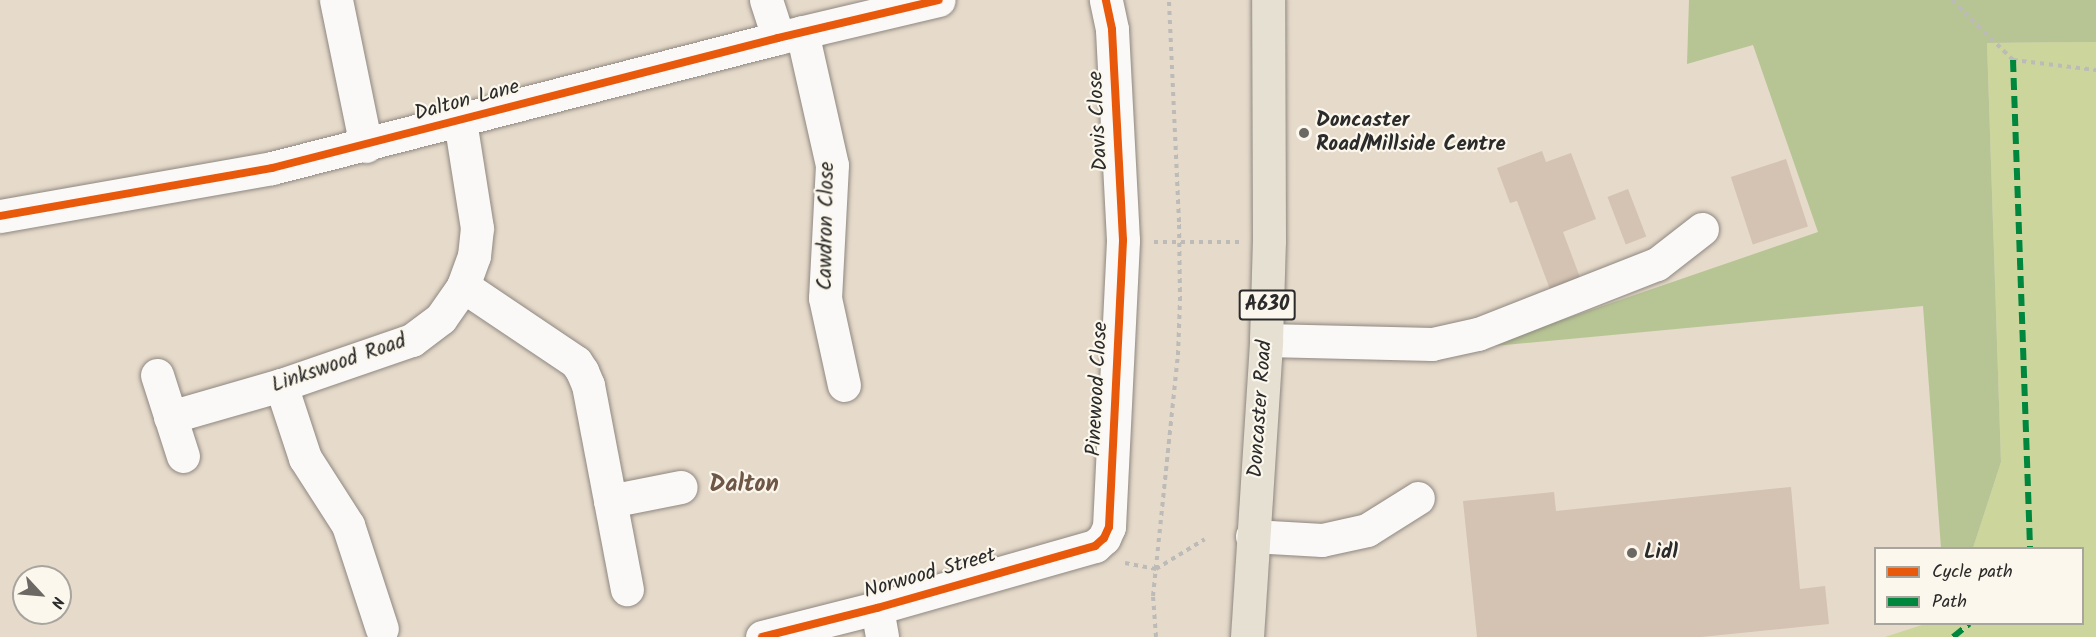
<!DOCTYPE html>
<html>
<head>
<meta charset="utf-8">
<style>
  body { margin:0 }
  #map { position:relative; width:2096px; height:637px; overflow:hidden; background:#e6daca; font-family:Kalam,sans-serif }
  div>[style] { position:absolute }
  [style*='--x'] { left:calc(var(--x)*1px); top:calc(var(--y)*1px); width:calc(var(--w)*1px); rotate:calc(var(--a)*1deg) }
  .green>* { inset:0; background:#ccd59c }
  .forest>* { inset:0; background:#b7c594 }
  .building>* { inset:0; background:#d4c2b2; transform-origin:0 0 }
  .path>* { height:4px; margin-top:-2px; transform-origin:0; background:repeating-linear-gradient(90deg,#bcbbb7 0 4.5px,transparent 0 9px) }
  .roads { filter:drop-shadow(0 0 2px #8e8880) drop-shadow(0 0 2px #8e8880) }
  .minor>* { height:33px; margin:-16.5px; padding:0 16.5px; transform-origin:16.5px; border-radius:16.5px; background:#fbf9f7 }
  .major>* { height:33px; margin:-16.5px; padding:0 16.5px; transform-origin:16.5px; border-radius:16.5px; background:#e6e0d2 }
  .quiet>* { height:6px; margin-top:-3px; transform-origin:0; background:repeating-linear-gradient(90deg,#00873e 0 12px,transparent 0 18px) }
  .cycleway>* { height:8px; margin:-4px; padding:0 4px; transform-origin:4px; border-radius:4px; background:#e8590c }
  .dots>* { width:16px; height:16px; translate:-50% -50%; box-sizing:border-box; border:3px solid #fbf7ec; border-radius:50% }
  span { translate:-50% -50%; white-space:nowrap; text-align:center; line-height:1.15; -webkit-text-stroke:4.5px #fbf7ec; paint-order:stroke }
  .shield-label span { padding:2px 4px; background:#fbf7ec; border:2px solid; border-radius:4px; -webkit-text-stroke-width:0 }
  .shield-label { font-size:20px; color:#2b2b2b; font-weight:700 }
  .street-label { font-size:21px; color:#2b2b2b }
  .poi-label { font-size:21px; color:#2b2b2b; font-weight:700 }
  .left { translate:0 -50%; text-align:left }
  .quarter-label { font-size:24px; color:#6e5747; font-weight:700 }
  .legend { position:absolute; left:1874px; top:547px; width:210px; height:78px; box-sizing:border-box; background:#fbf7ec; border:2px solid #a8a59f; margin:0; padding:8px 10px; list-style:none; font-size:18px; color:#2b2b2b }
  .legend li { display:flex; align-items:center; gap:12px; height:30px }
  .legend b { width:30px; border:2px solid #a8a59f }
  .north { position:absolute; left:12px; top:565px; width:60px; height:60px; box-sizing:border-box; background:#fbf7ec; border:2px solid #a8a59f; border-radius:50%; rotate:116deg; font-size:16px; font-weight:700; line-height:24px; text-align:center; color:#2b2b2b }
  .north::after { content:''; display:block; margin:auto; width:21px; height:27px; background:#6c6863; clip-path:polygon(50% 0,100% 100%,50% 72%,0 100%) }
</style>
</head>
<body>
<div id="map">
  <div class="green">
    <i style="clip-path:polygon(2096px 42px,2096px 637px,1885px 637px,1925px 624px,2082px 624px,2082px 548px,1973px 548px,2001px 462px,1987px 43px)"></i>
  </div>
  <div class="forest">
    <i style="clip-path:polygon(1689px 0,2096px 0,2096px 42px,1987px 43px,2001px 462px,1973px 548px,1941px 548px,1923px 306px,1483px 347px,1818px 232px,1753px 45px,1687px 64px)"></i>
  </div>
  <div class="building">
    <i style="clip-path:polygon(1542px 151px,1546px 162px,1571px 153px,1596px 219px,1563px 232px,1581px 280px,1551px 292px,1517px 201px,1510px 203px,1497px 168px)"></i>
    <i style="left:1786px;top:159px;width:71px;height:58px;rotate:72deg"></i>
    <i style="left:1628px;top:189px;width:51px;height:22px;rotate:69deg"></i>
    <i style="clip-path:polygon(1791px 487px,1800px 589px,1825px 586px,1829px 624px,1701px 637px,1477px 637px,1463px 501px,1554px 492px,1556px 511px)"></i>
  </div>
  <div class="path">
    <i style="--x:1952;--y:0;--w:86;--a:44.5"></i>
    <i style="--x:2013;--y:60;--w:84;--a:6.9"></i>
    <i style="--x:1154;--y:242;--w:85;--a:0"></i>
    <i style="--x:1125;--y:563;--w:32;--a:11"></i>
    <i style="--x:1156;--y:569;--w:57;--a:-31.5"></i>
    <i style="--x:1156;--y:637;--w:41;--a:-94.2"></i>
    <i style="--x:1153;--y:596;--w:242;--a:-84.1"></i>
    <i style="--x:1178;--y:355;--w:54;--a:-87.9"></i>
    <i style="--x:1180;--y:301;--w:79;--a:-90.7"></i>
    <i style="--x:1179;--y:222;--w:222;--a:-92.6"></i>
  </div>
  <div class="roads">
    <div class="minor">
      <i style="--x:336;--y:0;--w:149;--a:78.4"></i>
      <i style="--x:766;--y:0;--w:40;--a:72"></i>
      <i style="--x:802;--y:32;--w:136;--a:77.3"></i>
      <i style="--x:832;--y:165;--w:133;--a:93"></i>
      <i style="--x:825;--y:298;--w:89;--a:77.7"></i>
      <i style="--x:0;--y:216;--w:276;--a:-10"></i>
      <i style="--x:272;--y:168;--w:522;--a:-14.41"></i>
      <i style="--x:778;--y:38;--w:165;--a:-13.3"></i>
      <i style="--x:463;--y:286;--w:136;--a:33.9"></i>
      <i style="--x:576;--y:362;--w:11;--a:56"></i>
      <i style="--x:582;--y:371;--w:15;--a:67"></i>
      <i style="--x:588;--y:385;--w:208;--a:79.2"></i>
      <i style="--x:1266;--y:340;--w:166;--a:1.4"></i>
      <i style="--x:1432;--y:344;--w:47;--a:-12.3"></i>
      <i style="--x:1478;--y:334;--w:192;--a:-21.4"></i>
      <i style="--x:1657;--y:264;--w:57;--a:-37.9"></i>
      <i style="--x:157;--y:375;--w:85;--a:72.2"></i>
      <i style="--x:281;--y:385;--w:77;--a:71.8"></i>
      <i style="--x:305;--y:458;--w:80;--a:57.3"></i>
      <i style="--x:348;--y:525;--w:109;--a:71.9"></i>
      <i style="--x:170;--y:417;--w:116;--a:-16.1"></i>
      <i style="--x:281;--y:385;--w:139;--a:-19"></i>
      <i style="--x:412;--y:340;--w:36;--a:-37"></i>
      <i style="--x:441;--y:318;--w:39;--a:-55"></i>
      <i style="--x:463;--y:286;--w:32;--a:-70"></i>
      <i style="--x:474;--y:256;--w:28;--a:-84"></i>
      <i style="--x:477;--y:228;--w:108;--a:-99"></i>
      <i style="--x:610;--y:501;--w:72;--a:-11.2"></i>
      <i style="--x:1252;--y:536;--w:70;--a:3.3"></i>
      <i style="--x:1322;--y:540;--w:46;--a:-12.5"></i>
      <i style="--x:1367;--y:530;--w:60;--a:-32.1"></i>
      <i style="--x:877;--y:608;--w:29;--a:80"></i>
      <i style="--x:762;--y:637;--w:119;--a:-14.2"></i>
      <i style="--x:877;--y:608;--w:227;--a:-15.9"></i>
      <i style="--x:1095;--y:546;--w:12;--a:-42"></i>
      <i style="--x:1104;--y:538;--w:12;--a:-66"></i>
      <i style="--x:1109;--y:527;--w:287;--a:-87.2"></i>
      <i style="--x:1123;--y:240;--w:211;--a:-93"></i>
      <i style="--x:1112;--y:29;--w:30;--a:-102"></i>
    </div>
    <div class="major">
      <i style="--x:1247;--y:637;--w:298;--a:-86.3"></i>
      <i style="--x:1266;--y:340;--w:99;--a:-88.3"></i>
      <i style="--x:1269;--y:241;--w:241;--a:-90.2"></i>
    </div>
  </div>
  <div class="quiet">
    <i style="--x:2013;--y:60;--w:488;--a:88"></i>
    <i style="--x:1953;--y:637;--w:21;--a:-39"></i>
  </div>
  <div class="cycleway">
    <i style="--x:0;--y:216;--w:276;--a:-10"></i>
    <i style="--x:272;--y:168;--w:522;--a:-14.41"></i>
    <i style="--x:778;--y:38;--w:165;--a:-13.3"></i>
    <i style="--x:762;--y:637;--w:119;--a:-14.2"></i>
    <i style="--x:877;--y:608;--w:227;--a:-15.9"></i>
    <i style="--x:1095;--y:546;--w:12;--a:-42"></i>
    <i style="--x:1104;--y:538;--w:12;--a:-66"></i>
    <i style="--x:1109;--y:527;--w:287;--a:-87.2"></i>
    <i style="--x:1123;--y:240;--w:211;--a:-93"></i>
    <i style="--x:1112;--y:29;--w:30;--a:-102"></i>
  </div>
  <div class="dots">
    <i style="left:1304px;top:133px;background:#6c6863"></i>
    <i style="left:1632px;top:553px;background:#6c6863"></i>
  </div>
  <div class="shield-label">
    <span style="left:1267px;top:305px">A630</span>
  </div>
  <div class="street-label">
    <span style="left:467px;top:101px;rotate:-15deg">Dalton Lane</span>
    <span style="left:1099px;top:121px;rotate:-93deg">Davis Close</span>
    <span style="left:827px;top:226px;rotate:-89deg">Cawdron Close</span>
    <span style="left:339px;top:364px;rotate:-19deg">Linkswood Road</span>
    <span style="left:1098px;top:389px;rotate:-87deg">Pinewood Close</span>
    <span style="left:1261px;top:409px;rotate:-86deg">Doncaster Road</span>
    <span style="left:930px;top:574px;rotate:-16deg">Norwood Street</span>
  </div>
  <div class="poi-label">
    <span class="left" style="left:1316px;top:133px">Doncaster<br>Road/Millside Centre</span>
    <span class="left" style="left:1644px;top:553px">Lidl</span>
  </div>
  <div class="quarter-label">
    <span style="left:744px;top:485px">Dalton</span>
  </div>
  <ul class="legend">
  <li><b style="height:8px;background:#e8590c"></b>Cycle path</li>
  <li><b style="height:8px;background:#00873e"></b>Path</li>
  </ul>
  <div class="north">N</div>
</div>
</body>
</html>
